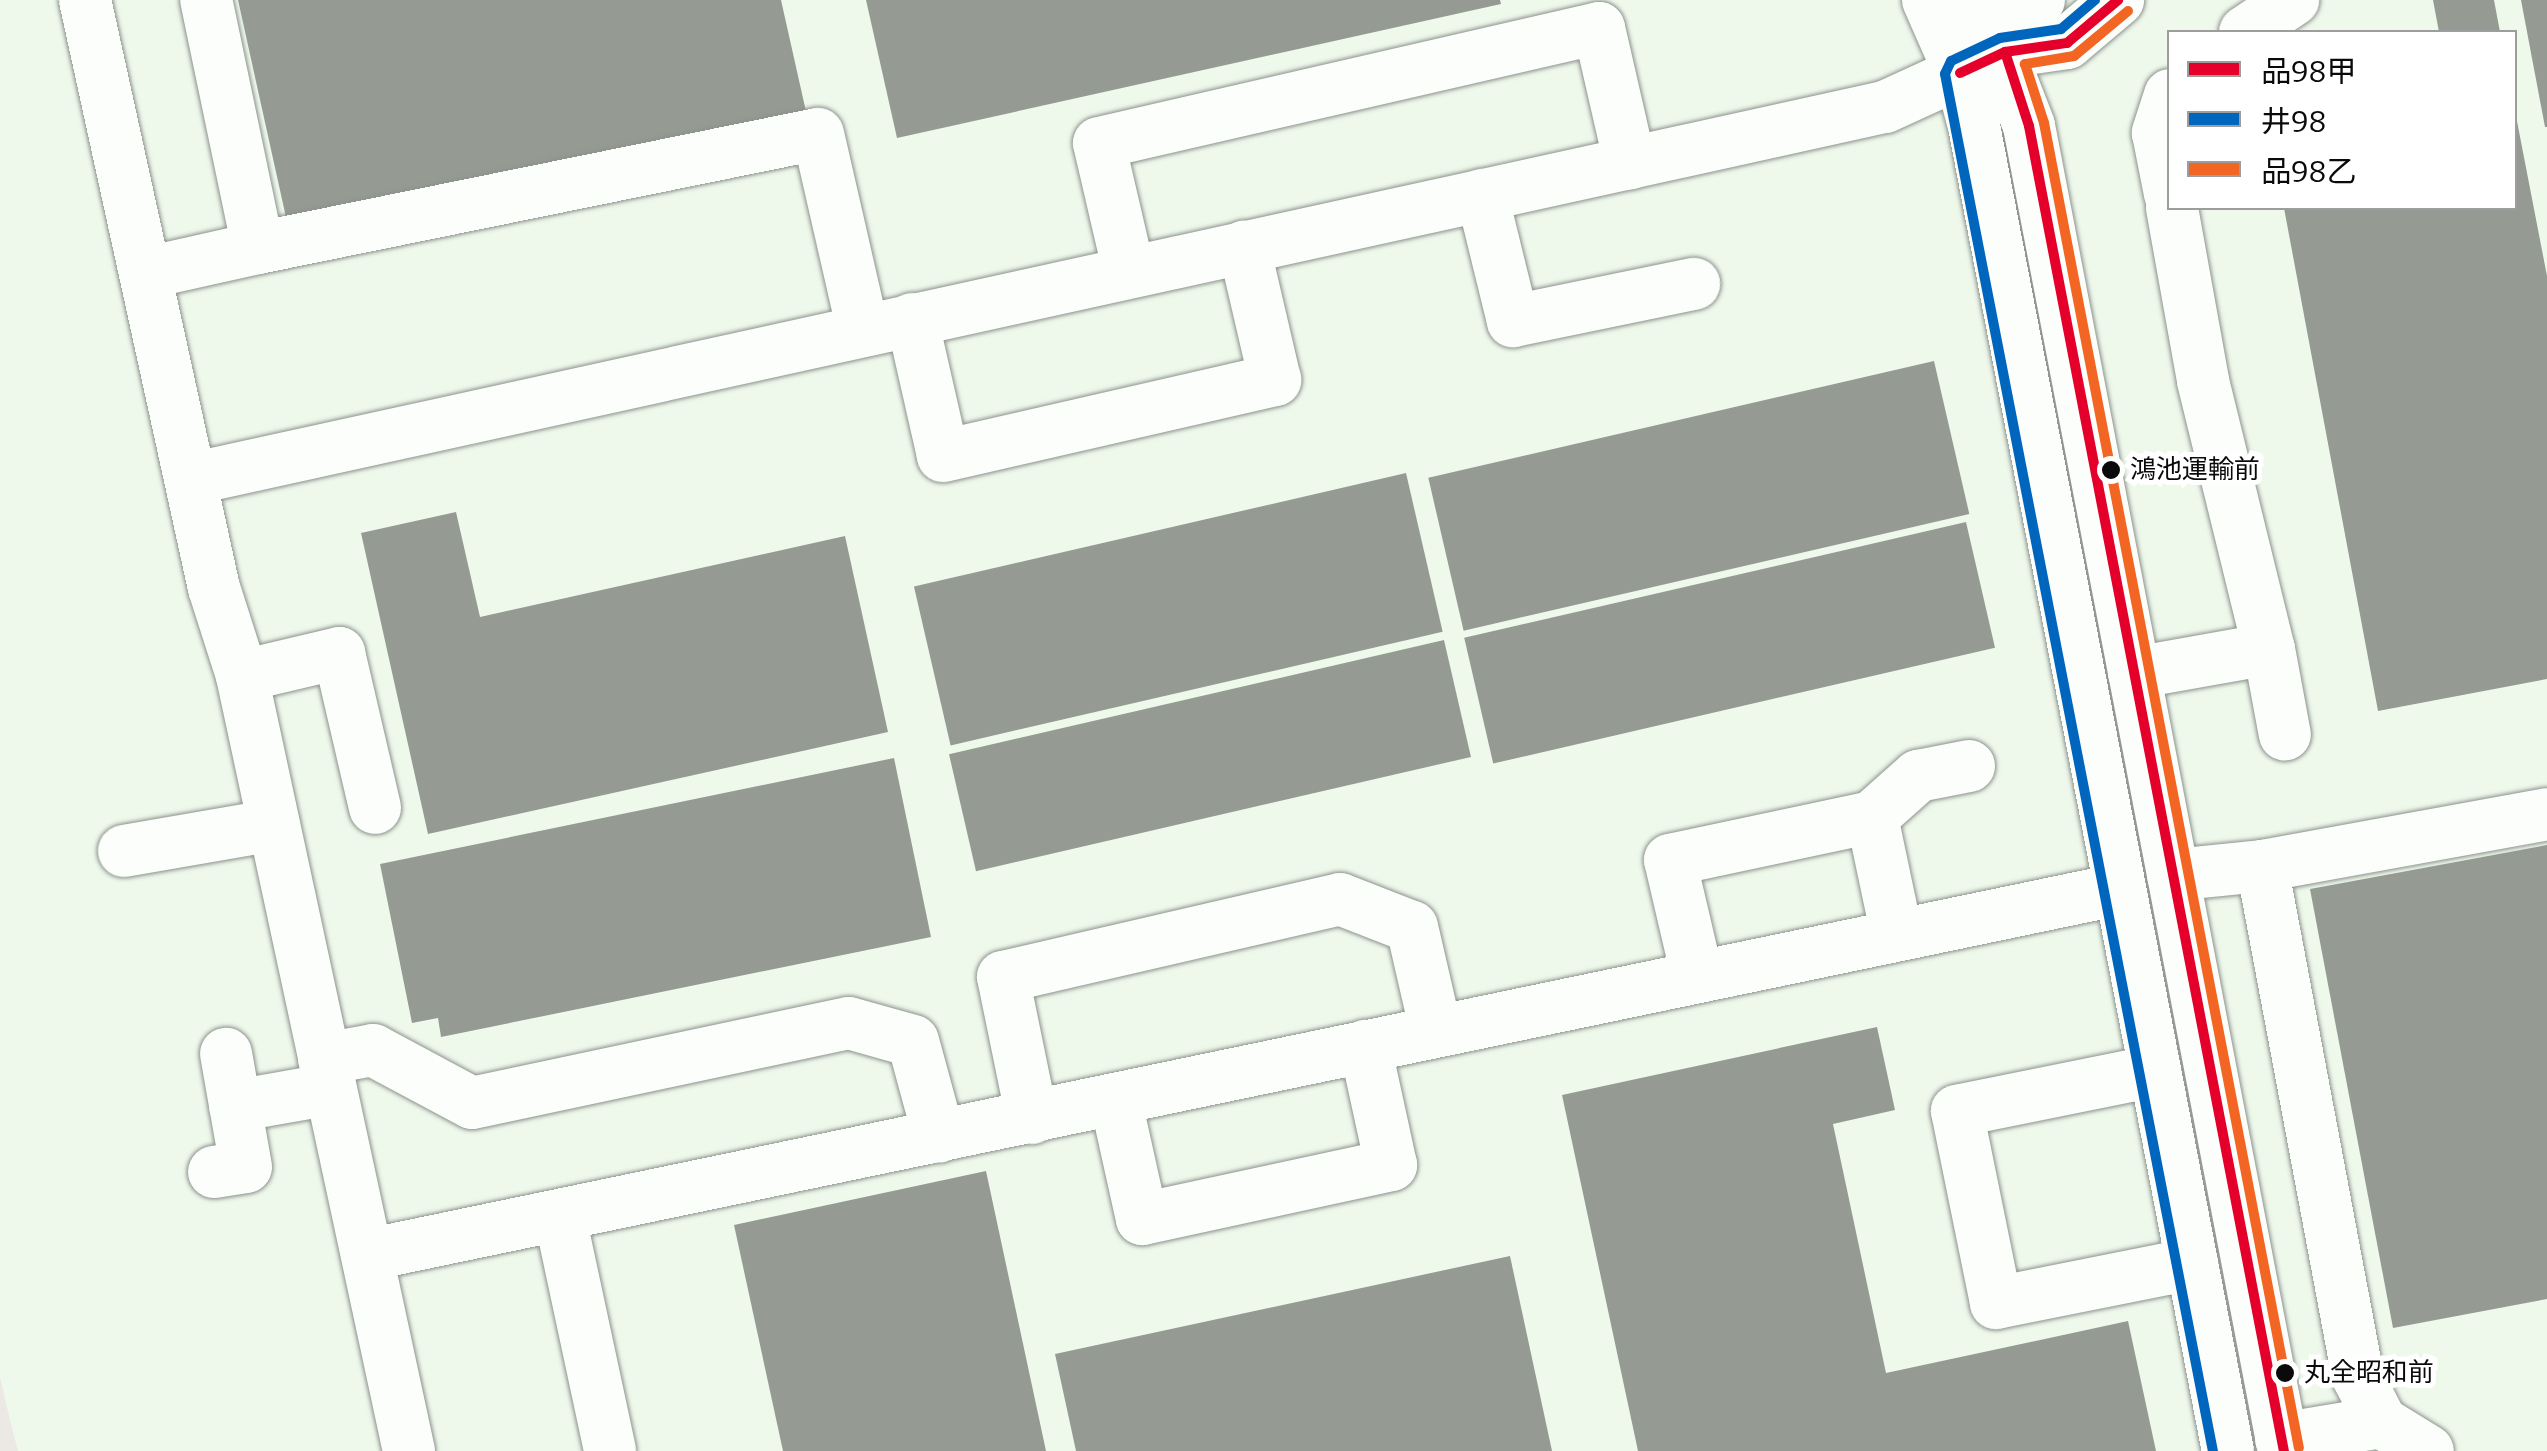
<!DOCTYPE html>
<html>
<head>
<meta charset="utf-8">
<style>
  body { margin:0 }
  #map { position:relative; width:2547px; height:1451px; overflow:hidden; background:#eef9ec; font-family:Bitter,"Noto Sans JP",serif }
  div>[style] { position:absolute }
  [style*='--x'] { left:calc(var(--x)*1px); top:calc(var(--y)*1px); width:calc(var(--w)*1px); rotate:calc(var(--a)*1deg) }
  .industrial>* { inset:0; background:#ece9e4 }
  .building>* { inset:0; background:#959b93; transform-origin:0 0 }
  .roads { filter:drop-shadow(0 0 2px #8d928c) drop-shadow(0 0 2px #8d928c) }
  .minor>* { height:52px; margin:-26px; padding:0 26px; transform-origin:26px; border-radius:26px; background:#fcfefc }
  .bus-1>* { height:10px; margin:-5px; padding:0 5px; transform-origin:5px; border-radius:5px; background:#e4002b }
  .bus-2>* { height:10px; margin:-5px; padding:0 5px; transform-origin:5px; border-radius:5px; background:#0065bd }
  .bus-3>* { height:10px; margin:-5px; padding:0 5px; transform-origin:5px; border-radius:5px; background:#f26522 }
  .dots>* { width:28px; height:28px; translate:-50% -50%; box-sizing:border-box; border:5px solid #fff; border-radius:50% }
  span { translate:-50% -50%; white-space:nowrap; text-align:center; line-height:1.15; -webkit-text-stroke:10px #fff; paint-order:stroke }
  .bus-label { font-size:26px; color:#0a0a0a }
  .left { translate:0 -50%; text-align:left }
  .legend { position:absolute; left:2167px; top:30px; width:350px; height:180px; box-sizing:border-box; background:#fff; border:2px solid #9d9d9d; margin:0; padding:12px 18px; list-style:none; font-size:30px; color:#0a0a0a }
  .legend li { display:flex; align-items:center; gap:20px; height:50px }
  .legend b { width:50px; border:2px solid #9d9d9d }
</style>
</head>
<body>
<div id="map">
  <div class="industrial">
    <i style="clip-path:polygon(0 1377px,10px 1420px,18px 1451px,0 1451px)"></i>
  </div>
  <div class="building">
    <i style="clip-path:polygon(238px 0,781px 0,807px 116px,289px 231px)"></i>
    <i style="clip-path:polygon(866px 0,1500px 0,1501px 4px,897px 138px)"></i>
    <i style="clip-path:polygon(2433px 0,2494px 0,2500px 32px,2439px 32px)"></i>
    <i style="clip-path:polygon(2521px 0,2547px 0,2547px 127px,2545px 127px)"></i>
    <i style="clip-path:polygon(2516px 116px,2547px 276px,2547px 679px,2378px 711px,2284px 208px,2514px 208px)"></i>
    <i style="left:1934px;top:361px;width:157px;height:519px;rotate:77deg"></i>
    <i style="left:1406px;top:473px;width:163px;height:505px;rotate:77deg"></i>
    <i style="clip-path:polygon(456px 512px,480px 617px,845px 536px,888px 732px,428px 834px,361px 533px)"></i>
    <i style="left:1966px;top:522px;width:129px;height:515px;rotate:77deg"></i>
    <i style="left:1444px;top:640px;width:120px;height:508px;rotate:77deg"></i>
    <i style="clip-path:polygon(894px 758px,931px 937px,441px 1037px,438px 1018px,412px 1023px,380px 864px)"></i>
    <i style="clip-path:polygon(2547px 845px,2547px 1299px,2393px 1328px,2310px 889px)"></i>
    <i style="clip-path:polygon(1877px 1027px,1895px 1110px,1833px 1124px,1886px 1373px,2128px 1321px,2156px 1451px,1638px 1451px,1562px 1095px)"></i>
    <i style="clip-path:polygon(986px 1171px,1046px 1451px,783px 1451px,734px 1225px)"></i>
    <i style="clip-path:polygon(1510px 1256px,1552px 1451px,1076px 1451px,1055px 1354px)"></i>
  </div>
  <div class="roads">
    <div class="minor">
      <i style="--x:85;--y:0;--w:602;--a:77.63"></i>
      <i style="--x:214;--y:588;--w:92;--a:72.3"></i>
      <i style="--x:242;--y:676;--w:793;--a:77.84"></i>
      <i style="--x:1928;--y:0;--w:80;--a:66.3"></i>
      <i style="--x:1960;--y:73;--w:55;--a:75.2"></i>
      <i style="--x:1974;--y:126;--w:1349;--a:79.15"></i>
      <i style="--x:1980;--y:0;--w:135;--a:68.7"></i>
      <i style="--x:2029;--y:126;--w:1349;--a:79.11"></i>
      <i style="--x:2245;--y:32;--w:58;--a:-33.7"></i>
      <i style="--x:2005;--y:52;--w:62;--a:-56.8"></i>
      <i style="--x:2170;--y:95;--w:40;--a:108"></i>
      <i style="--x:2158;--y:133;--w:62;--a:78.9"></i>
      <i style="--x:1482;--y:195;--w:130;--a:76.2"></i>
      <i style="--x:1513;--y:321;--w:185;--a:-11.6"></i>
      <i style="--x:2172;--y:208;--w:176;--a:79.8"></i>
      <i style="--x:2203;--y:381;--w:276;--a:76.2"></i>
      <i style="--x:258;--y:248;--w:571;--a:-11.51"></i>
      <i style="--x:818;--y:134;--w:201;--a:77.1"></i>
      <i style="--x:1129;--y:272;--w:132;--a:-103.1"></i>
      <i style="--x:1099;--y:143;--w:513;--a:-12.95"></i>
      <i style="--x:1599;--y:28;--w:139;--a:77.1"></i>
      <i style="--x:146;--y:273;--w:115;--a:-12.6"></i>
      <i style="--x:258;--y:248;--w:253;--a:-101.8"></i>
      <i style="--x:912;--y:319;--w:140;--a:77.2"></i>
      <i style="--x:943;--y:456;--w:341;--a:-12.9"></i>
      <i style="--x:1275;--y:380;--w:137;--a:-103.1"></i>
      <i style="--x:191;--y:479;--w:1734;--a:-12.39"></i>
      <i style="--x:1885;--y:107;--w:132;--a:-24.6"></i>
      <i style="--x:2005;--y:52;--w:63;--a:-8.3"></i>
      <i style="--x:2067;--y:43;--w:67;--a:-40.1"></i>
      <i style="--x:2134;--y:673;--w:137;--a:-10.1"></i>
      <i style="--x:2269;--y:649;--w:87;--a:79.5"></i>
      <i style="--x:242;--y:676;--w:100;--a:-13.3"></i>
      <i style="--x:339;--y:653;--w:159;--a:76.9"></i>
      <i style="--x:1872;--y:817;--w:116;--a:78.1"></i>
      <i style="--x:124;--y:851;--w:152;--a:-9.8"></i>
      <i style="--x:2262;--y:866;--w:290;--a:-10.3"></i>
      <i style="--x:2173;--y:875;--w:89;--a:-5.8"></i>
      <i style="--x:2262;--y:866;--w:520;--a:79.36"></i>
      <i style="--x:2358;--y:1377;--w:51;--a:62.9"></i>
      <i style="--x:1697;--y:975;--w:118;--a:-103.2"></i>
      <i style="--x:1670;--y:860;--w:207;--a:-12"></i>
      <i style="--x:1872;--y:817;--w:62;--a:-41.7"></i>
      <i style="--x:1918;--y:776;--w:52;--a:-11.1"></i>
      <i style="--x:324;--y:1059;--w:50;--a:-10.4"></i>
      <i style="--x:373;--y:1050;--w:112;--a:28.2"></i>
      <i style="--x:472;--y:1103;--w:385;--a:-12"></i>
      <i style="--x:849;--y:1023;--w:66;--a:15.7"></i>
      <i style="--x:913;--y:1041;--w:99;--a:74.8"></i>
      <i style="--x:2155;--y:1071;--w:202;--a:168.6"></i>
      <i style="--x:1957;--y:1111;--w:196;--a:78.5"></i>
      <i style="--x:1996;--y:1303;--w:200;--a:-11.3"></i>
      <i style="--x:1116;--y:1102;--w:120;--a:77.5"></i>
      <i style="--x:1142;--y:1219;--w:255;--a:-12.2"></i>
      <i style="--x:1391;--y:1165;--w:122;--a:-102.3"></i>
      <i style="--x:235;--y:1106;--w:97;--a:-10"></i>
      <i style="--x:1032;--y:1118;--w:144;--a:-101.6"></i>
      <i style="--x:1003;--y:977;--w:346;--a:-13"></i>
      <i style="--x:1340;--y:899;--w:77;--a:21.3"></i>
      <i style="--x:1412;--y:927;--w:107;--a:77"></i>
      <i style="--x:214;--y:1172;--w:32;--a:-9"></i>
      <i style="--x:246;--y:1167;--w:115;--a:-100"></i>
      <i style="--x:560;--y:1217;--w:239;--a:77.9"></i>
      <i style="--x:367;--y:1255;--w:1791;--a:-11.79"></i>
      <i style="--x:2281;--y:1439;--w:101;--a:-9.6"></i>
      <i style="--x:2381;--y:1422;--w:55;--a:31.7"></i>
    </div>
  </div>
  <div class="bus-1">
    <i style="--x:2005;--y:52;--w:78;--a:72"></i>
    <i style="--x:2029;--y:126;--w:1349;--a:79.11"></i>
    <i style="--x:1960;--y:73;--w:50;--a:-25"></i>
    <i style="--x:2005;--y:52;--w:63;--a:-8.3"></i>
    <i style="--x:2067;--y:43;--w:67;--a:-40.1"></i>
  </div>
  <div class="bus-2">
    <i style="--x:2095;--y:0;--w:45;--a:139.5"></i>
    <i style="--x:2061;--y:29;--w:62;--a:171.6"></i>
    <i style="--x:2000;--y:38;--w:54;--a:154.9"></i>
    <i style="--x:1951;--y:61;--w:14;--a:115"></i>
    <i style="--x:1945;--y:74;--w:1403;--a:78.99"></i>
  </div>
  <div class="bus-3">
    <i style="--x:2128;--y:11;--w:70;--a:140.2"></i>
    <i style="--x:2074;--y:56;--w:50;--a:170.7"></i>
    <i style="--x:2025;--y:64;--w:62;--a:72.1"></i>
    <i style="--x:2044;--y:123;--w:1349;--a:79.11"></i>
  </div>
  <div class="dots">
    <i style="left:2111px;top:470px;background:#0a0a0a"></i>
    <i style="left:2285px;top:1373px;background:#0a0a0a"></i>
  </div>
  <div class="bus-label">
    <span class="left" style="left:2130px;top:470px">鴻池運輸前</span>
    <span class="left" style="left:2304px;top:1373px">丸全昭和前</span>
  </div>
  <ul class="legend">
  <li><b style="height:12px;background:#e4002b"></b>品98甲</li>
  <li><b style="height:12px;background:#0065bd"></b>井98</li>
  <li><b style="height:12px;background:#f26522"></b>品98乙</li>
  </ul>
</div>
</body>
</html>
